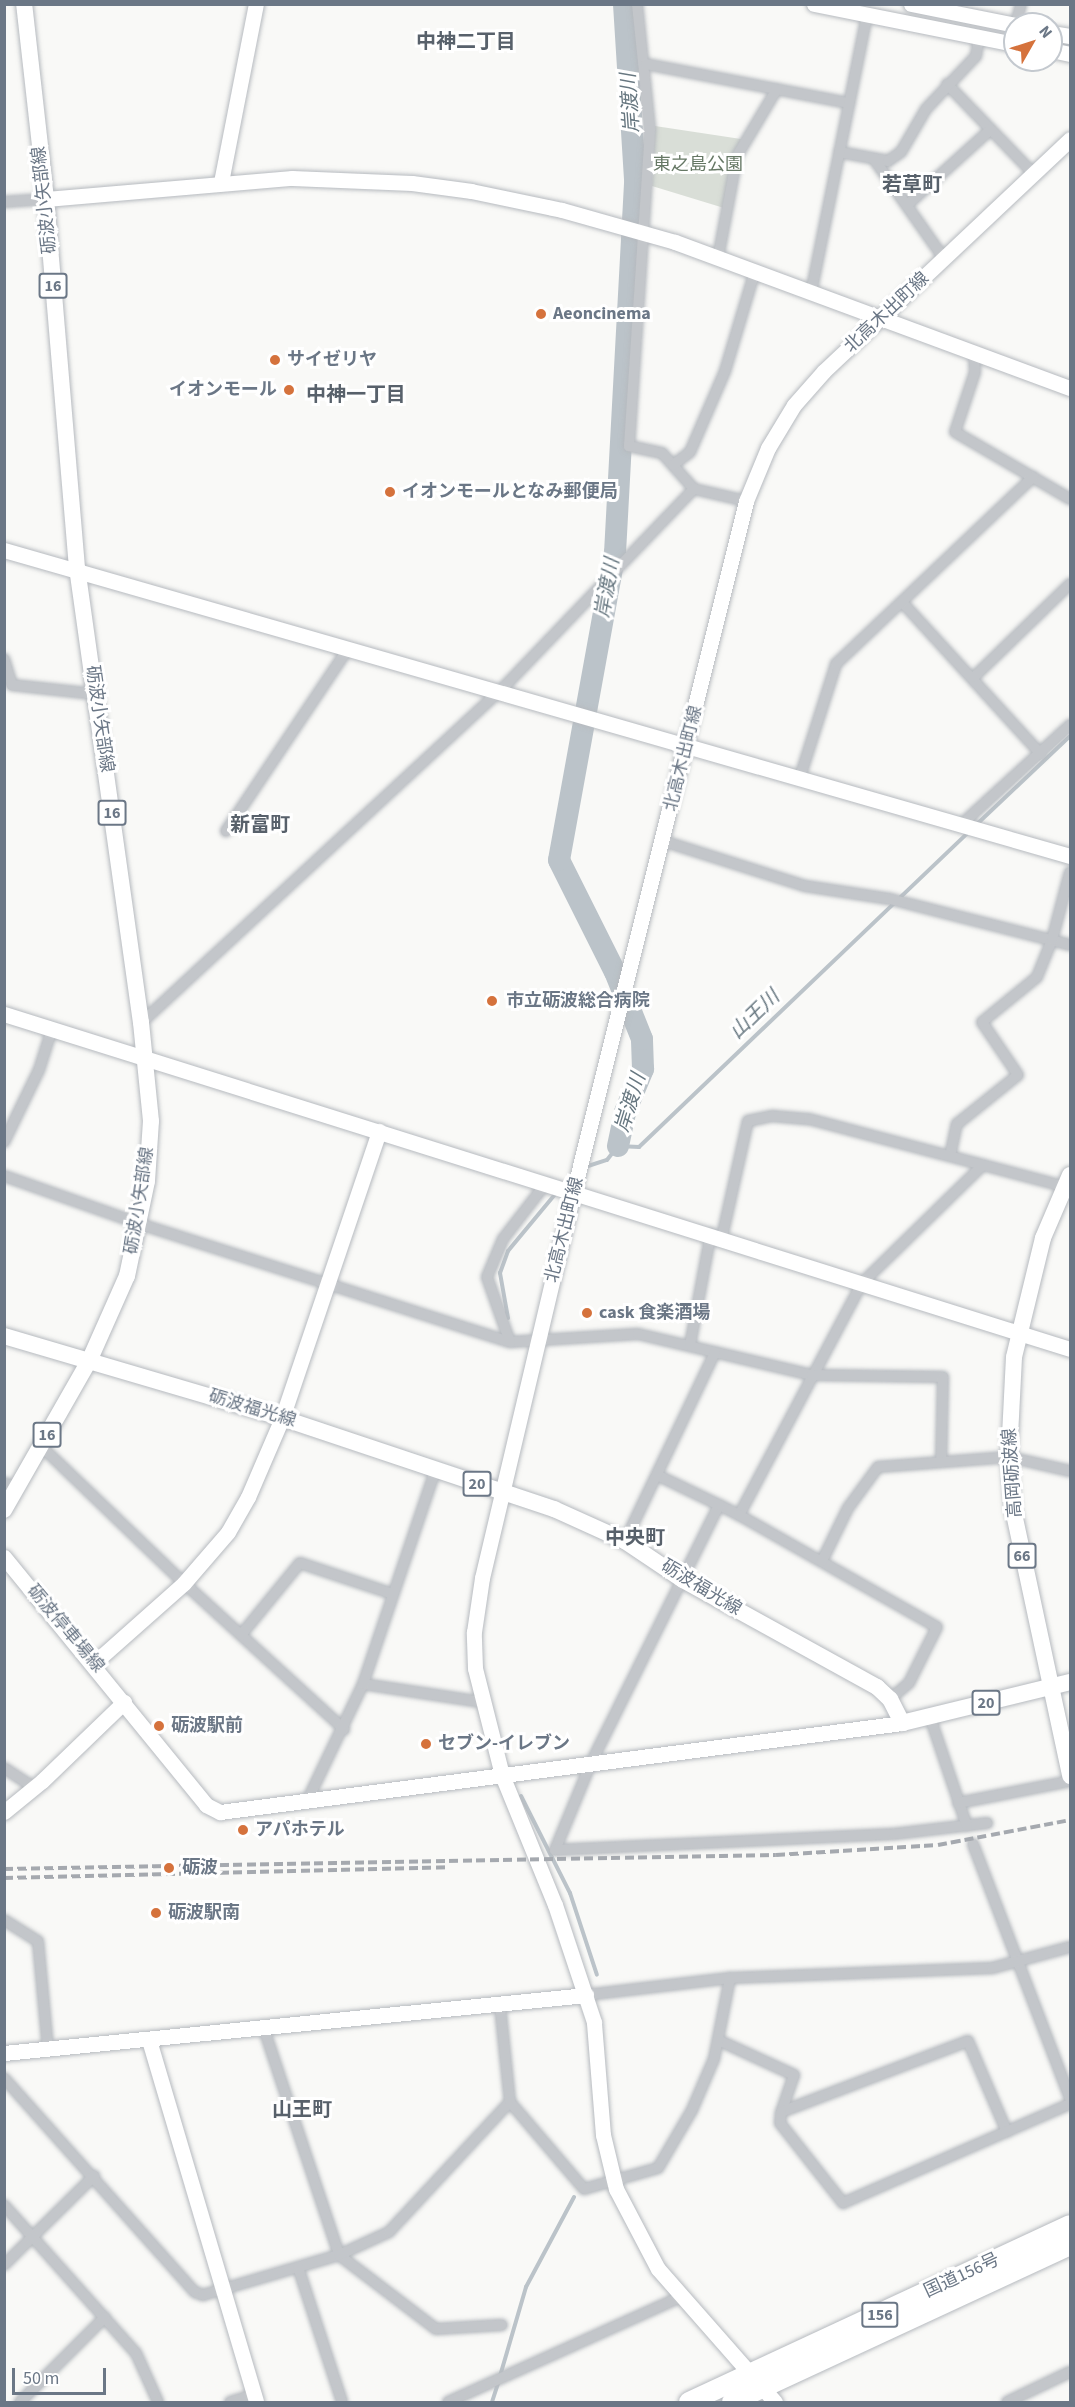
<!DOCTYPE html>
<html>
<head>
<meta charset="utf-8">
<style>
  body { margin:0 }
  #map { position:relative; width:1075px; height:2407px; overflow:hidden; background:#f9f9f7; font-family:"Source Sans 3","Noto Sans JP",sans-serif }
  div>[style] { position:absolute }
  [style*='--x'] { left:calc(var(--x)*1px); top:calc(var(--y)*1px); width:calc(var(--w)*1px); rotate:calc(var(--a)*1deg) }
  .green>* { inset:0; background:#d9ded7 }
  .stream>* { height:4px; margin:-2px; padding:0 2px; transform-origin:2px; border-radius:2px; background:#bbc3c9 }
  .river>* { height:22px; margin:-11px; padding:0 11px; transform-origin:11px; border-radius:11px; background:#bbc3c9 }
  .roads { filter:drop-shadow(0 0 2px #b6babf) drop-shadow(0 0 2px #b6babf) }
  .street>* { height:10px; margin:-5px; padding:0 5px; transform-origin:5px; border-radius:5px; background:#c3c6ca }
  .secondary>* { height:15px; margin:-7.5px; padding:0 7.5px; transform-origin:7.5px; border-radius:7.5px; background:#fff }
  .primary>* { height:16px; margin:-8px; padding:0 8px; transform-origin:8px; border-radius:8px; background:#fff }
  .highway>* { height:20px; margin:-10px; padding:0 10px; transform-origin:10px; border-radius:10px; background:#fff }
  .rail>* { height:4px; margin-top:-2px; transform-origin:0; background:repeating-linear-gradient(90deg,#a5a9af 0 9px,transparent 0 13.5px) }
  .dots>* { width:16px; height:16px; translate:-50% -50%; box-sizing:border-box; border:3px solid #fff; border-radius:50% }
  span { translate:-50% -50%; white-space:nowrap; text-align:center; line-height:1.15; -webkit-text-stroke:6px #fff; paint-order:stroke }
  .shield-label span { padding:2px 4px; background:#fff; border:2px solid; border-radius:4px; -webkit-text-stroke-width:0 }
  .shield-label { font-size:16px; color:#6b7786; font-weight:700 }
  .park-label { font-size:18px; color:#667865 }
  .street-label { font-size:18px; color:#6b7786 }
  .poi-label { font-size:18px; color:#6b7786; font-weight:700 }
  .left { translate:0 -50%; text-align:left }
  .right { translate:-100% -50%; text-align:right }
  .neighbourhood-label { font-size:20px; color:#58616b; font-weight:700 }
  .water-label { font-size:20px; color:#677780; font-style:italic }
  .frame { position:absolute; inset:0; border:6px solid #6b7786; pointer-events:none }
  .north { position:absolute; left:1003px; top:12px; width:60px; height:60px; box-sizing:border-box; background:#fff; border:2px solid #c4c9cf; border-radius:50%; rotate:51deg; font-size:16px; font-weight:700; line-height:24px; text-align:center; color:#6b7786 }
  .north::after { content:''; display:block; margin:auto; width:21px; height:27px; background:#d5723c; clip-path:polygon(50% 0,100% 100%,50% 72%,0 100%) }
  .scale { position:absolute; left:12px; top:2368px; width:94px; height:27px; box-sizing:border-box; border:3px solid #6b7786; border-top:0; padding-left:8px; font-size:18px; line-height:21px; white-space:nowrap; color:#6b7786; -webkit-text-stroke:4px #fff; paint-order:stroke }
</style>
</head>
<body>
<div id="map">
  <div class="green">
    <i style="clip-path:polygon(655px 126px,741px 139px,724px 208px,652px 186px)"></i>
  </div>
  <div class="stream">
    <i style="--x:976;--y:825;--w:129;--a:-43.4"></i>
    <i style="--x:585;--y:1167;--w:23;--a:-18"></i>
    <i style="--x:607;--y:1160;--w:18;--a:-52"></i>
    <i style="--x:618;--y:1146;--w:21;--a:3"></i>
    <i style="--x:639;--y:1147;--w:458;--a:-43.7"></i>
    <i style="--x:508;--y:1318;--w:46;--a:-100.1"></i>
    <i style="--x:500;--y:1273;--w:23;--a:-70"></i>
    <i style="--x:508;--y:1251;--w:77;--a:-50.3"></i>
    <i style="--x:521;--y:1796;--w:109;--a:63.2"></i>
    <i style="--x:570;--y:1893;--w:86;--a:71.8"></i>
    <i style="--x:500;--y:2376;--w:93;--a:-73.7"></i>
    <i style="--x:526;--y:2287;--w:102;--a:-61.9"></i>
    <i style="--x:492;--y:2402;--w:20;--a:-72"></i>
  </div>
  <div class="river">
    <i style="--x:618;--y:1146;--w:35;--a:-78"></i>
    <i style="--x:625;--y:1112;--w:47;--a:-67.3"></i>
    <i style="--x:643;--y:1069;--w:30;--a:-92"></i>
    <i style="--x:642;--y:1039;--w:72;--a:-111.9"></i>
    <i style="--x:615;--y:972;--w:125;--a:-116.6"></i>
    <i style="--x:559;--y:860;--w:312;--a:-79.7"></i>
    <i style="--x:615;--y:553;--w:375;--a:-86.9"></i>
    <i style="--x:635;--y:179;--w:175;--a:-93.6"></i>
  </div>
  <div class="roads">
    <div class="street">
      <i style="--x:637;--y:4;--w:127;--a:84.1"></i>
      <i style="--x:650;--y:130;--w:317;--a:93.8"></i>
      <i style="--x:629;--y:446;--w:34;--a:12"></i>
      <i style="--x:662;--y:453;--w:48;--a:48.4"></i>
      <i style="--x:1016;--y:24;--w:21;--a:-76"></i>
      <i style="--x:646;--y:64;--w:207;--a:10.9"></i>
      <i style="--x:947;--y:84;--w:125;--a:46"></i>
      <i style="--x:839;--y:152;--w:50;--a:10.4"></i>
      <i style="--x:888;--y:161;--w:16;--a:-35"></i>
      <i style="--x:901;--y:152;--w:50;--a:-59.8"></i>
      <i style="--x:926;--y:109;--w:73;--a:-46.7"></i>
      <i style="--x:976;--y:56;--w:19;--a:-81"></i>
      <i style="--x:874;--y:159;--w:123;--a:54.9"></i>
      <i style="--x:4;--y:202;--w:42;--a:-4.1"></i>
      <i style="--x:907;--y:205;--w:113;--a:-42.1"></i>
      <i style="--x:718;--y:258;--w:104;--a:-79.4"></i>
      <i style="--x:737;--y:156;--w:78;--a:-59.2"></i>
      <i style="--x:811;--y:293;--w:284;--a:-78.6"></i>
      <i style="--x:974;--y:353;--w:19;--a:87"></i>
      <i style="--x:975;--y:372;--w:63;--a:108.4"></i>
      <i style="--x:955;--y:432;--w:133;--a:30.2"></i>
      <i style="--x:673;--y:465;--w:21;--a:-37"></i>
      <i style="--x:690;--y:452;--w:88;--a:-66.6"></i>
      <i style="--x:725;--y:371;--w:104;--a:-73.3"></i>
      <i style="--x:902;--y:602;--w:206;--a:47.6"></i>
      <i style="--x:4;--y:659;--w:27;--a:73"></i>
      <i style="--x:12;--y:685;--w:83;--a:6.2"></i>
      <i style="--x:974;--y:677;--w:134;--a:-44.1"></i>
      <i style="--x:800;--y:777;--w:119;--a:-72.3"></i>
      <i style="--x:836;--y:664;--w:272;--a:-43.5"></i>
      <i style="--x:962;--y:824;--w:147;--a:-42.5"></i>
      <i style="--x:226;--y:831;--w:221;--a:-56.2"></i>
      <i style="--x:663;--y:841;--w:149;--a:17.6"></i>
      <i style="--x:805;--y:886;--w:86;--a:8.7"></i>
      <i style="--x:890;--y:899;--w:186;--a:14.3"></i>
      <i style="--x:141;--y:1023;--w:490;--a:-42.8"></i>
      <i style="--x:501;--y:690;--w:279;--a:-46.2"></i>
      <i style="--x:694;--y:489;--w:53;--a:13"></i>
      <i style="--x:4;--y:1142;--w:80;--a:-64.1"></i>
      <i style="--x:39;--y:1070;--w:43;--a:-72.4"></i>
      <i style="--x:950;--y:1156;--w:33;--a:-78"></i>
      <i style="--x:957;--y:1124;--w:78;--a:-38.8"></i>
      <i style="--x:1018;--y:1075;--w:64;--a:-124.2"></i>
      <i style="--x:982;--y:1022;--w:71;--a:-39.3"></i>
      <i style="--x:1037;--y:977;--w:40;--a:-68"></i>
      <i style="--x:1052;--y:940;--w:70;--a:-75.2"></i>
      <i style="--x:983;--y:1165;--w:169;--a:135.7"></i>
      <i style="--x:862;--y:1283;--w:263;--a:117.9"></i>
      <i style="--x:739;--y:1515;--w:22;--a:-153"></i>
      <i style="--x:719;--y:1505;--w:288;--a:116.4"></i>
      <i style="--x:591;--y:1763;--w:94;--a:112.5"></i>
      <i style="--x:555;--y:1850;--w:339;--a:-2.7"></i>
      <i style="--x:894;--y:1834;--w:94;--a:-6.7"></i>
      <i style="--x:4;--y:1176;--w:144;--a:19.4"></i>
      <i style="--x:140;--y:1224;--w:388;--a:17.7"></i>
      <i style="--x:510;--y:1342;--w:128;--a:-3.6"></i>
      <i style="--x:638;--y:1334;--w:179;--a:13.3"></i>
      <i style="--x:812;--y:1375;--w:131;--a:0.9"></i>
      <i style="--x:943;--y:1377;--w:85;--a:91.3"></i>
      <i style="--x:722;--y:1237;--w:119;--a:-77.4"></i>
      <i style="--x:748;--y:1121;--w:25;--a:-12"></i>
      <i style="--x:772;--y:1116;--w:37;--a:5"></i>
      <i style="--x:809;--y:1119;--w:270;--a:14.8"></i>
      <i style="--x:510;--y:1342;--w:69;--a:-109.5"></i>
      <i style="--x:487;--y:1277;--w:41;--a:-67.2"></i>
      <i style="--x:503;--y:1239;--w:72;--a:-52.3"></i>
      <i style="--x:690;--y:1345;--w:114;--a:-79.4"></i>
      <i style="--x:41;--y:1446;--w:198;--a:43.8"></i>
      <i style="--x:184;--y:1583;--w:217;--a:42.4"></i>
      <i style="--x:657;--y:1475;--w:69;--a:25.8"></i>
      <i style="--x:4;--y:1483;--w:14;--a:21"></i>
      <i style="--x:739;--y:1515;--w:227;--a:29.5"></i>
      <i style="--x:937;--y:1627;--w:63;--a:116.6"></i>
      <i style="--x:909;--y:1683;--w:25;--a:140"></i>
      <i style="--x:625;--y:1541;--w:209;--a:-64.5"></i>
      <i style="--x:822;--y:1561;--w:59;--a:-63.9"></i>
      <i style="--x:848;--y:1508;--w:51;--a:-53.8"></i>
      <i style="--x:878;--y:1467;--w:131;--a:-4.4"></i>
      <i style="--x:1009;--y:1457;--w:63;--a:12.9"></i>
      <i style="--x:241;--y:1635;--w:93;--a:-50.7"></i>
      <i style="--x:300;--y:1563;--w:98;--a:18.4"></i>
      <i style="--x:363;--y:1684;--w:120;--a:8.6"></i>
      <i style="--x:930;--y:1717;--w:115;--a:71.3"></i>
      <i style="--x:4;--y:1768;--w:37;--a:33"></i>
      <i style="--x:308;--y:1799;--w:127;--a:-64.4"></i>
      <i style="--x:363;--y:1684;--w:228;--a:-71.3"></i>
      <i style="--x:958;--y:1803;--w:114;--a:-11.1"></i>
      <i style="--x:973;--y:1844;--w:272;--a:69.1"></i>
      <i style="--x:4;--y:1920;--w:40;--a:32"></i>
      <i style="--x:38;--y:1941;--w:108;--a:84.7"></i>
      <i style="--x:586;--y:1995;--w:145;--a:-6.7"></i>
      <i style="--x:730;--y:1978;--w:262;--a:-2.2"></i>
      <i style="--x:992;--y:1968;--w:81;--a:-15.1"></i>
      <i style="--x:264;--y:2029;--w:238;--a:71.6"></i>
      <i style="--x:339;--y:2255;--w:122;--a:37.3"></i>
      <i style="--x:436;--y:2329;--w:66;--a:-3.5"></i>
      <i style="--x:718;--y:2040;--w:84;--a:24.7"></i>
      <i style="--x:794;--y:2075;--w:39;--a:109"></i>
      <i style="--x:4;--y:2078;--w:287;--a:48.3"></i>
      <i style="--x:195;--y:2292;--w:9;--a:21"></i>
      <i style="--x:203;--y:2295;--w:142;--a:-16.4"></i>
      <i style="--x:339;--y:2255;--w:55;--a:-24.7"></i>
      <i style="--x:389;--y:2232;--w:178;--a:-47.1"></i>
      <i style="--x:510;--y:2102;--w:98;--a:-95.9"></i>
      <i style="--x:510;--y:2102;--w:114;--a:49.6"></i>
      <i style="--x:584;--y:2189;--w:77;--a:-15.8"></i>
      <i style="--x:658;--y:2168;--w:67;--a:-59.6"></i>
      <i style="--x:692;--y:2110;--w:56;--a:-66.7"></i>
      <i style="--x:714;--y:2059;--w:83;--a:-78.8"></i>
      <i style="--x:1007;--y:2132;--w:99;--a:-113.2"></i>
      <i style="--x:968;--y:2041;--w:200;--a:159.2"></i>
      <i style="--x:781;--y:2112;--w:11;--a:95"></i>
      <i style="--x:780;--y:2123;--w:102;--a:51.8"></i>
      <i style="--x:843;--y:2203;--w:248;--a:-23.6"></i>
      <i style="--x:4;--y:2205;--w:198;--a:48.3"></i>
      <i style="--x:136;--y:2353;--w:54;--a:65.8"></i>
      <i style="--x:4;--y:2265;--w:127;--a:-44.7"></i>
      <i style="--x:298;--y:2267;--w:142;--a:71.9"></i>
      <i style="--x:20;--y:2402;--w:120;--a:-45"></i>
      <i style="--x:230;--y:2402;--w:24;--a:-17"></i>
      <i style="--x:448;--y:2402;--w:256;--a:-24.3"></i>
      <i style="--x:1007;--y:2402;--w:70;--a:-25.5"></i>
    </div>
    <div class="secondary">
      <i style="--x:814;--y:4;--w:205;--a:11.3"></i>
      <i style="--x:911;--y:4;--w:106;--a:11.4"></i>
      <i style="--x:1051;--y:33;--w:19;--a:9"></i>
      <i style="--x:1051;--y:50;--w:19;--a:12"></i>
      <i style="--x:221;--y:182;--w:181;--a:-78.9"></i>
      <i style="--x:46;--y:199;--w:247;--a:-4.9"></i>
      <i style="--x:292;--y:178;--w:120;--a:2.4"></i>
      <i style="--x:412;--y:183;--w:60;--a:7.7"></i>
      <i style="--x:471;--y:191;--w:93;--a:11.8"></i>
      <i style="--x:562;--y:210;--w:117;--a:15.8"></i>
      <i style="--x:675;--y:242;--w:421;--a:20.3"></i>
      <i style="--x:4;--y:550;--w:1109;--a:16.02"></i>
      <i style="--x:4;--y:1014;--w:1117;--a:17.45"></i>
      <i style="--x:4;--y:1557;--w:320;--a:50.8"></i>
      <i style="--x:206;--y:1805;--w:16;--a:27"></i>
      <i style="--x:220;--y:1812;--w:688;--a:-7.43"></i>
      <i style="--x:94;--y:1663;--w:120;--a:-41.6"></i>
      <i style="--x:184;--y:1583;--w:67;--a:-49.2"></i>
      <i style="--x:228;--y:1532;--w:40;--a:-60.3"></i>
      <i style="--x:248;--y:1497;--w:86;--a:-66.7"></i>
      <i style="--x:282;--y:1418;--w:303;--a:-71.3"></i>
      <i style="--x:4;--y:1812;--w:49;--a:-39.2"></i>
      <i style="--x:42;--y:1781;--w:114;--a:-43.9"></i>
      <i style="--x:149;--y:2040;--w:377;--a:73.5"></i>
      <i style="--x:4;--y:2053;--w:585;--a:-5.69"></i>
      <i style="--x:775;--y:2402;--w:177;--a:-131.3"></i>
      <i style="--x:658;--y:2269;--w:90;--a:-117.7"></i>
      <i style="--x:616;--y:2189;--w:56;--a:-103.5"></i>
      <i style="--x:603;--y:2135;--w:113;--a:-94.6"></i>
      <i style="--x:594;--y:2022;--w:123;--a:-108.4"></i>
      <i style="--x:555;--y:1905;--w:140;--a:-112.2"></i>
      <i style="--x:502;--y:1775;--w:110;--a:-104.2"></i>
      <i style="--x:475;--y:1668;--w:36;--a:-92"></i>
      <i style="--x:474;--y:1632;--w:55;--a:-81.6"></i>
      <i style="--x:482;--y:1578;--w:399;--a:-76.7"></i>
      <i style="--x:574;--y:1190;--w:710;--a:-75.98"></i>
      <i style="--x:746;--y:501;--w:57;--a:-67.5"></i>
      <i style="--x:768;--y:448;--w:50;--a:-58.8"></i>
      <i style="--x:794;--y:405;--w:45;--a:-48.6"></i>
      <i style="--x:824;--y:371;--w:338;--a:-43.3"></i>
    </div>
    <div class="primary">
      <i style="--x:1070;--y:1175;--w:69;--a:113.2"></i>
      <i style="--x:1043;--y:1238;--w:122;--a:103.7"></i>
      <i style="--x:1014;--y:1357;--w:100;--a:92.9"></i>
      <i style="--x:1009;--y:1457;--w:52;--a:85.6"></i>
      <i style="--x:1013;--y:1509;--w:273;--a:77.9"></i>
      <i style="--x:4;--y:1336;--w:290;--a:16.4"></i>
      <i style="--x:282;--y:1418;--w:287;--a:18.5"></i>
      <i style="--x:554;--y:1509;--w:78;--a:24.3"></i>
      <i style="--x:625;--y:1541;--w:70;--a:33.9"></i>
      <i style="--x:683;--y:1580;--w:222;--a:28.9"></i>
      <i style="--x:877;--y:1687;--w:18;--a:43"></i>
      <i style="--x:890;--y:1699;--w:27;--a:63"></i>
      <i style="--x:902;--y:1723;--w:173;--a:-13.7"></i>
      <i style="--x:4;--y:1510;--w:174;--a:-60.3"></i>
      <i style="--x:90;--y:1359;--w:91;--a:-66"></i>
      <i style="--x:127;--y:1276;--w:97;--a:-78.1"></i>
      <i style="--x:147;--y:1181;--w:60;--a:-86.2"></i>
      <i style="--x:151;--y:1121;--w:99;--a:-95.8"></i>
      <i style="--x:141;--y:1023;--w:459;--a:-98"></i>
      <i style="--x:77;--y:568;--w:370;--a:-94.8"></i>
      <i style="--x:46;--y:199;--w:196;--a:-96.4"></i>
    </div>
    <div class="highway">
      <i style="--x:689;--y:2402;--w:420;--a:-24.9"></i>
      <i style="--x:732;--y:2402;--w:373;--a:-24.9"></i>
    </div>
  </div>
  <div class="rail">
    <i style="--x:4;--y:1869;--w:772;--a:-1.04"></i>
    <i style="--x:776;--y:1855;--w:162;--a:-3.5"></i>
    <i style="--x:938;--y:1845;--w:134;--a:-10.7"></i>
    <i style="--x:4;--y:1878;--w:445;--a:-1.4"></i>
  </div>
  <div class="dots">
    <i style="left:541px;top:314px;background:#d5723c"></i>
    <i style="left:275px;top:360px;background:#d5723c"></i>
    <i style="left:289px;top:390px;background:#d5723c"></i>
    <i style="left:390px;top:492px;background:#d5723c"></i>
    <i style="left:492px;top:1001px;background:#d5723c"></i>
    <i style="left:587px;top:1313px;background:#d5723c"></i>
    <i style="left:159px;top:1726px;background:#d5723c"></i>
    <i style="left:426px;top:1744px;background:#d5723c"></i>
    <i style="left:243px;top:1830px;background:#d5723c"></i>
    <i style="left:169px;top:1868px;background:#d5723c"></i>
    <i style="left:156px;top:1913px;background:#d5723c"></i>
  </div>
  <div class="shield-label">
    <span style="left:53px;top:286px">16</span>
    <span style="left:112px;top:813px">16</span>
    <span style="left:47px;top:1435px">16</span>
    <span style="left:477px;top:1484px">20</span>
    <span style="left:1022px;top:1556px">66</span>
    <span style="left:986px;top:1703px">20</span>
    <span style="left:880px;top:2315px">156</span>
  </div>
  <div class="park-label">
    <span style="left:698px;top:165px">東之島公園</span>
  </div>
  <div class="street-label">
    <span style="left:45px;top:200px;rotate:-96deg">砺波小矢部線</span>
    <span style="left:887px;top:313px;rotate:-43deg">北高木出町線</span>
    <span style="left:99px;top:719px;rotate:82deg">砺波小矢部線</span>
    <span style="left:684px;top:759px;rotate:-76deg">北高木出町線</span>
    <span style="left:140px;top:1201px;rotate:-81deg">砺波小矢部線</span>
    <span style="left:565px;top:1230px;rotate:-76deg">北高木出町線</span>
    <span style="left:252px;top:1409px;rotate:17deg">砺波福光線</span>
    <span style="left:1013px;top:1473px;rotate:-94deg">高岡砺波線</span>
    <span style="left:701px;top:1588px;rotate:31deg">砺波福光線</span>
    <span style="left:65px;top:1629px;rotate:50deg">砺波停車場線</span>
    <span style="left:962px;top:2276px;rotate:-25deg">国道156号</span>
  </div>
  <div class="poi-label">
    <span class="left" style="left:553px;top:314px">Aeoncinema</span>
    <span class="left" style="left:287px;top:360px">サイゼリヤ</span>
    <span class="right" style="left:277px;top:390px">イオンモール</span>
    <span class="left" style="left:402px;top:492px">イオンモールとなみ郵便局</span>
    <span class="left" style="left:506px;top:1001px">市立砺波総合病院</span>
    <span class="left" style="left:599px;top:1313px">cask 食楽酒場</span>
    <span class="left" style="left:171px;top:1726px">砺波駅前</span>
    <span class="left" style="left:438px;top:1744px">セブン-イレブン</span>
    <span class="left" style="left:255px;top:1830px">アパホテル</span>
    <span class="left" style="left:182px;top:1868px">砺波</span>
    <span class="left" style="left:168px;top:1913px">砺波駅南</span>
  </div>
  <div class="neighbourhood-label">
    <span style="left:466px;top:42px">中神二丁目</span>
    <span style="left:912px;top:185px">若草町</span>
    <span style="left:356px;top:395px">中神一丁目</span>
    <span style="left:260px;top:825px">新富町</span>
    <span style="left:635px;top:1538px">中央町</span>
    <span style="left:302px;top:2110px">山王町</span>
  </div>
  <div class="water-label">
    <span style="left:631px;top:103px;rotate:-94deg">岸渡川</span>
    <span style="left:608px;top:588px;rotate:-80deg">岸渡川</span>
    <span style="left:755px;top:1015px;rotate:-44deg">山王川</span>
    <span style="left:631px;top:1103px;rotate:-73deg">岸渡川</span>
  </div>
  <div class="frame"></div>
  <div class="north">N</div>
  <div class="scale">50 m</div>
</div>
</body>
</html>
